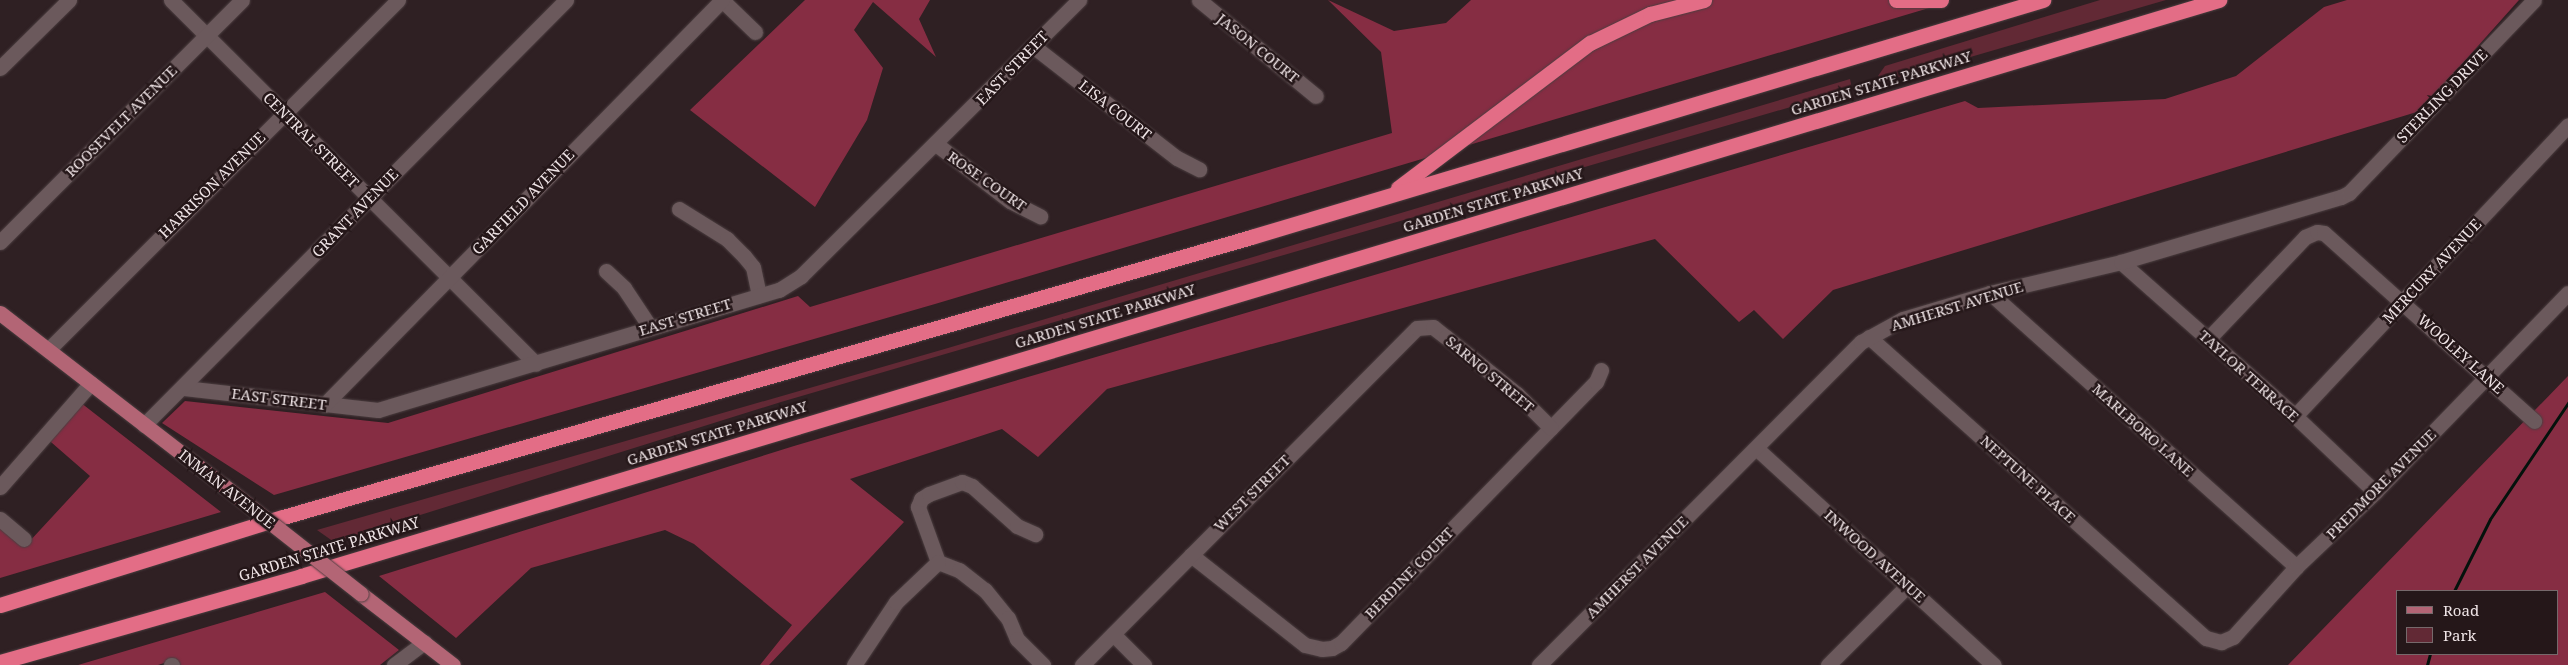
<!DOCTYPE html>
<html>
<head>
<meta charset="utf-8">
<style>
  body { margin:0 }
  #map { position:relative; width:2568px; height:665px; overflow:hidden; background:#2f2023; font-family:"Noto Serif",serif }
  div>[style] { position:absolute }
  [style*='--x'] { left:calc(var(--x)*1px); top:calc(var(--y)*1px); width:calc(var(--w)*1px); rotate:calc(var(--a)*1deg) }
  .green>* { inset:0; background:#622935 }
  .forest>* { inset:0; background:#862d43 }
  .stream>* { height:3px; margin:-1.5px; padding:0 1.5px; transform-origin:1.5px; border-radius:1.5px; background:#04120c }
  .roads { filter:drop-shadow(0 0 1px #4b3e40) drop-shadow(0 0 1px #4b3e40) }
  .minor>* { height:15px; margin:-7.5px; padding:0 7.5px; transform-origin:7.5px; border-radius:7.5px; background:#6b595c }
  .major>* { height:15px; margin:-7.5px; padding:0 7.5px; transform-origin:7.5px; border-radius:7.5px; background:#b36575 }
  .highway>* { height:15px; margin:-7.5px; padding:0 7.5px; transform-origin:7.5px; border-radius:7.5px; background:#e36d86 }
  .bridges { filter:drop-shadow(0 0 1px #4b3e40) drop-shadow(0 0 1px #4b3e40) }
  .major-bridge>* { height:15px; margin:-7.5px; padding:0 7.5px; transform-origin:7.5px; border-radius:7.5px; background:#b36575 }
  span { translate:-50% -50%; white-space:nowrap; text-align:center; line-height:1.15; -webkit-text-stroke:5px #251719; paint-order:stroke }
  .street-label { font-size:15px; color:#efe4e6 }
  .legend { position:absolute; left:2396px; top:590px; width:162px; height:65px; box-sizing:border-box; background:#251719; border:1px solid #76696b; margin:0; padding:6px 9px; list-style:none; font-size:15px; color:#efe4e6 }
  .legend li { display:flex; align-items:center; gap:10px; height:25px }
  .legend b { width:25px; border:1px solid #76696b }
</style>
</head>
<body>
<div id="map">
  <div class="green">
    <i style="clip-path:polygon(2100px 0,2166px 0,1912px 74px,1883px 80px,1878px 76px,1885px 66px)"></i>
    <i style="clip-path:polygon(1850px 79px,1852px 89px,781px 402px,334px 542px,317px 530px,948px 348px)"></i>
  </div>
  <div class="forest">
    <i style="clip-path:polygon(805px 0,930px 0,919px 19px,936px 57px,873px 2px,854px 30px,883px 68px,867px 120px,815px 207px,690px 110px)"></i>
    <i style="clip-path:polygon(1328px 0,1394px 31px,1446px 23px,1471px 0,1934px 0,1929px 8px,935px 304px,274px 495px,162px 423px,185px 401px,388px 423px,798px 296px,810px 307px,1392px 133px,1381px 52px)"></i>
    <i style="clip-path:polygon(2347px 0,2519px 0,2420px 111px,1833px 290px,1783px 339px,1754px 310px,1739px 322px,1655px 239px,1107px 389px,1038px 457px,1002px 429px,850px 479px,904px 522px,769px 665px,760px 665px,792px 625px,694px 544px,665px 530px,531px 568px,456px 638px,379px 576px,794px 446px,1965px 101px,1978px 108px,2165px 99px,2236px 76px,2324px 7px)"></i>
    <i style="clip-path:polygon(evenodd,2568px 376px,2568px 665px,2288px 665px,2568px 376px,2397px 591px,2557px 591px,2557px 654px,2397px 654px,2397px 591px)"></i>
    <i style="clip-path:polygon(76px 399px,221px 512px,0 578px,0 520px,28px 543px,90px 476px,44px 436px)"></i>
    <i style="clip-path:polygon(325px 592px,399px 650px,380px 665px,174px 665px,170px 661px,158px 665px,78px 665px)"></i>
  </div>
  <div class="stream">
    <i style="--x:2454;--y:591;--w:80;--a:-63.4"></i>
    <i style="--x:2490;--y:519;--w:140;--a:-56.1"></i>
    <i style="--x:2427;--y:665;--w:11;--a:-75"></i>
  </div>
  <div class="roads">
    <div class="minor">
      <i style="--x:171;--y:0;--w:515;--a:44.92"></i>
      <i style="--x:722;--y:0;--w:46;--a:44.1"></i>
      <i style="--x:1199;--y:0;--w:151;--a:39.4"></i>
      <i style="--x:1033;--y:46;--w:182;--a:37.9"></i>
      <i style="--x:1177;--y:158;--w:25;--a:27"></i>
      <i style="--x:0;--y:68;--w:97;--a:-44.6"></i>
      <i style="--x:936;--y:144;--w:93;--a:37.6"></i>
      <i style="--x:1010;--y:201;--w:34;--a:27"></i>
      <i style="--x:679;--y:209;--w:57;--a:32"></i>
      <i style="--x:727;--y:239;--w:24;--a:45"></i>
      <i style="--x:744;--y:256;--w:14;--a:51"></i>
      <i style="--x:753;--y:267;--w:29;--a:78"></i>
      <i style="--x:0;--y:242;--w:342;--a:-45"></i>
      <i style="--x:2121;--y:262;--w:232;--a:41.5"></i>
      <i style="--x:2295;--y:416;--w:110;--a:43.5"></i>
      <i style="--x:606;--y:271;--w:25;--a:43"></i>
      <i style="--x:624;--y:288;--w:47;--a:56.3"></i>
      <i style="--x:1990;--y:293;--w:411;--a:41.8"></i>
      <i style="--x:1869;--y:337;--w:452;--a:41.8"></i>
      <i style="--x:2206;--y:638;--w:16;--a:15"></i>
      <i style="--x:2221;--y:642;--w:13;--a:-23"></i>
      <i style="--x:2233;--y:637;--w:94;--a:-48"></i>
      <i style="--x:2296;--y:567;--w:109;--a:-43.5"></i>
      <i style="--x:2375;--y:492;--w:277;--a:-45.9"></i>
      <i style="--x:2208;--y:339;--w:141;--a:-46.4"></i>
      <i style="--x:2305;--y:237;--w:13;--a:-23"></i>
      <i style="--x:2317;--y:232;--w:7;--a:8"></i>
      <i style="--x:2324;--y:233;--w:282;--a:41.8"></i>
      <i style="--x:48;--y:350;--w:495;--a:-45"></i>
      <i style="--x:184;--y:388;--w:195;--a:6.5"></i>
      <i style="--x:378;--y:410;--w:419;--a:-16.7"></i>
      <i style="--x:779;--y:290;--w:26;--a:-32"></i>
      <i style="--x:801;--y:276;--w:392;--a:-44.8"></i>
      <i style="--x:324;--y:405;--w:568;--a:-45.5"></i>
      <i style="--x:2295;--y:416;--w:399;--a:-46.8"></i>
      <i style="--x:144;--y:425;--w:599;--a:-45.2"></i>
      <i style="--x:1756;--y:448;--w:322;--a:42.4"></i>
      <i style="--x:0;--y:487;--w:138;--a:-48.8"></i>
      <i style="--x:0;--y:519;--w:31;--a:40"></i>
      <i style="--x:1191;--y:555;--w:145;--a:38.3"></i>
      <i style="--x:1305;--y:645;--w:17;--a:13"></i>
      <i style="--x:1322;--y:649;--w:10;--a:-6"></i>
      <i style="--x:1332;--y:648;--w:10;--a:-29"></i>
      <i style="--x:1341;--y:643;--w:365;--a:-45.7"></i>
      <i style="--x:1596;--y:382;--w:13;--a:-67"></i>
      <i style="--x:938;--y:562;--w:59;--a:-110"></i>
      <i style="--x:918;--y:507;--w:9;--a:-69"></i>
      <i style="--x:921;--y:499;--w:9;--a:-32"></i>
      <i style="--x:929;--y:494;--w:35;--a:-20"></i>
      <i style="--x:962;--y:482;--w:11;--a:22"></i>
      <i style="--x:972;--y:486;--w:60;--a:41.6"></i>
      <i style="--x:1017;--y:526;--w:20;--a:24"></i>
      <i style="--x:938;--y:562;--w:22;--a:21"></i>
      <i style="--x:959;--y:570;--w:33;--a:38"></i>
      <i style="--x:985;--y:590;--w:36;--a:51"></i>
      <i style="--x:1008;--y:618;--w:23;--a:67"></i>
      <i style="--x:1017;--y:639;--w:37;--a:45"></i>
      <i style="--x:1113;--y:634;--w:44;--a:45"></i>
      <i style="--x:171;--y:665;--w:1;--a:0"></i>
      <i style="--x:394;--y:665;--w:38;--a:-37"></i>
      <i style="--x:854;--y:665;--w:76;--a:-56.3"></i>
      <i style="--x:896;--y:602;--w:58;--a:-43.6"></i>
      <i style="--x:1082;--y:665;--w:475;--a:-45.2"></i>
      <i style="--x:1417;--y:328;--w:16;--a:-4"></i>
      <i style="--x:1433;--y:327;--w:16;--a:38"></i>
      <i style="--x:1446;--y:337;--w:91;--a:38.8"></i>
      <i style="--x:1517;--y:394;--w:48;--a:45"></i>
      <i style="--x:1539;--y:665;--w:456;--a:-45.1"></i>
      <i style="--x:1861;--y:342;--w:48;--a:-28.7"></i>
      <i style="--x:1903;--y:319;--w:91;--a:-16.6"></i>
      <i style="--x:1990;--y:293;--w:135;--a:-13.3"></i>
      <i style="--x:2121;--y:262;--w:229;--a:-16.5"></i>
      <i style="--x:2341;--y:197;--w:9;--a:-27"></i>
      <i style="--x:2349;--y:193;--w:267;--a:-46.2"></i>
      <i style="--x:1828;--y:665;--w:113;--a:-45"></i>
    </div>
    <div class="major">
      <i style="--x:0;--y:313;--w:283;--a:37.7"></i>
      <i style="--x:361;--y:594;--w:116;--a:37.7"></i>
    </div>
    <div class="highway">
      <i style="--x:1896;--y:0;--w:45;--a:0"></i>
      <i style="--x:1398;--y:188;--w:241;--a:-37.1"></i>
      <i style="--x:1590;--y:43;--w:67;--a:-25.8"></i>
      <i style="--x:1650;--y:14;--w:56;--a:-14.5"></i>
      <i style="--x:0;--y:605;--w:296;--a:-17.3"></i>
      <i style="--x:283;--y:517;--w:1008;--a:-16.13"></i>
      <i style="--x:1251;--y:237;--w:827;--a:-16.66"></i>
      <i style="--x:0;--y:662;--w:313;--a:-15.9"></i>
      <i style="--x:301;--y:576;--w:2003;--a:-16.72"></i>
    </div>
  </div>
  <div class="bridges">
    <div class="major-bridge">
      <i style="--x:224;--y:486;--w:174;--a:38.2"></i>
    </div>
  </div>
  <div class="street-label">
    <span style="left:1258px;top:48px;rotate:39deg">JASON COURT</span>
    <span style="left:1012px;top:68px;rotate:-46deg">EAST STREET</span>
    <span style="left:1881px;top:83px;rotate:-17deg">GARDEN STATE PARKWAY</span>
    <span style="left:2442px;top:96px;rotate:-46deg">STERLING DRIVE</span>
    <span style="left:1115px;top:110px;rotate:38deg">LISA COURT</span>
    <span style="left:121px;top:121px;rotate:-45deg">ROOSEVELT AVENUE</span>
    <span style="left:311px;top:140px;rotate:45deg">CENTRAL STREET</span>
    <span style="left:987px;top:181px;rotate:35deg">ROSE COURT</span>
    <span style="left:212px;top:185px;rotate:-45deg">HARRISON AVENUE</span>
    <span style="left:1493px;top:200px;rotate:-17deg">GARDEN STATE PARKWAY</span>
    <span style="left:523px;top:202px;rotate:-46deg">GARFIELD AVENUE</span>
    <span style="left:355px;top:213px;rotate:-46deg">GRANT AVENUE</span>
    <span style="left:2432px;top:271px;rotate:-47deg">MERCURY AVENUE</span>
    <span style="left:1957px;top:306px;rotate:-17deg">AMHERST AVENUE</span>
    <span style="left:1105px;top:316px;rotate:-17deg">GARDEN STATE PARKWAY</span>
    <span style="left:685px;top:317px;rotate:-17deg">EAST STREET</span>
    <span style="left:2461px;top:354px;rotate:42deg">WOOLEY LANE</span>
    <span style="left:1490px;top:374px;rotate:40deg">SARNO STREET</span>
    <span style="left:2249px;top:376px;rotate:42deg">TAYLOR TERRACE</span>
    <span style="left:279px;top:399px;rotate:7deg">EAST STREET</span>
    <span style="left:2143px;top:430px;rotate:42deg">MARLBORO LANE</span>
    <span style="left:717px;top:433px;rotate:-17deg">GARDEN STATE PARKWAY</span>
    <span style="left:2028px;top:479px;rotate:42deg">NEPTUNE PLACE</span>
    <span style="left:2381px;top:484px;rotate:-45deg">PREDMORE AVENUE</span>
    <span style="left:227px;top:489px;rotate:38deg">INMAN AVENUE</span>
    <span style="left:1252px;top:493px;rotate:-45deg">WEST STREET</span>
    <span style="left:329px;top:549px;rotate:-17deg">GARDEN STATE PARKWAY</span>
    <span style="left:1875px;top:556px;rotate:42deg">INWOOD AVENUE</span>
    <span style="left:1637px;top:567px;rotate:-45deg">AMHERST AVENUE</span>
    <span style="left:1409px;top:573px;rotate:-46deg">BERDINE COURT</span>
  </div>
  <ul class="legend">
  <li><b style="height:6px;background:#b36575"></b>Road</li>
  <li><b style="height:14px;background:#622935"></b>Park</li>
  </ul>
</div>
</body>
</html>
